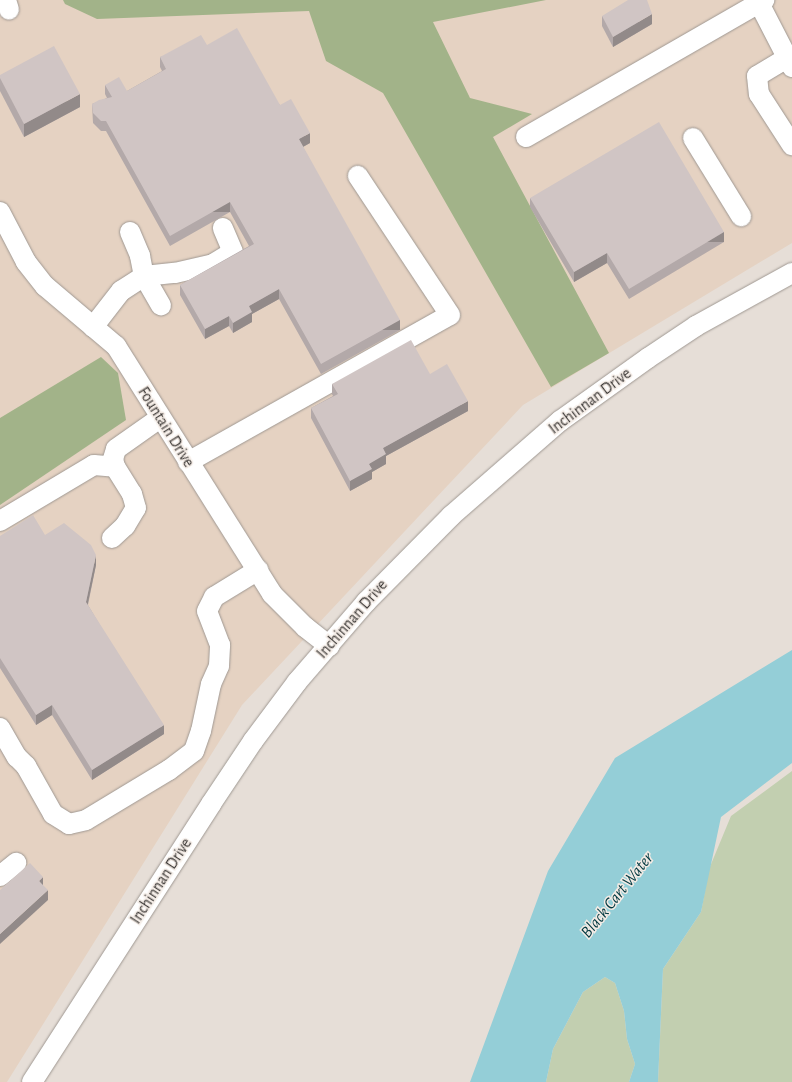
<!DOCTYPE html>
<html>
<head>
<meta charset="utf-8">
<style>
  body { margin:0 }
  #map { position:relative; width:792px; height:1082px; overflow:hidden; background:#e6ded7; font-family:"Alegreya Sans",sans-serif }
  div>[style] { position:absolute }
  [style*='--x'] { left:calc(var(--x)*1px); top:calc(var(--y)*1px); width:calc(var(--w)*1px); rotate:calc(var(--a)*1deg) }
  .industrial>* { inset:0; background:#e5d2c2 }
  .green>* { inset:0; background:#c2cfb0 }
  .forest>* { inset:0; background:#a2b389 }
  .water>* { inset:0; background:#94ced7 }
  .roads { filter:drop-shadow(0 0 1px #9f9892) drop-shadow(0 0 1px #9f9892) }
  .minor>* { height:20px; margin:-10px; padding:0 10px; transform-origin:10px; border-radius:10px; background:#fff }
  .wall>* { inset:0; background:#b3a9a9 }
  .shaded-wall>* { inset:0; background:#928a89; transform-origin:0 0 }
  .building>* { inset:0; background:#d0c5c4 }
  span { translate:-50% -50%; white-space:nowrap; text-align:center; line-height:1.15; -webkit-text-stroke:3px #f3ebe5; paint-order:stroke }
  .street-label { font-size:16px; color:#3c3937 }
  .water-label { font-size:17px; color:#003941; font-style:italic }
</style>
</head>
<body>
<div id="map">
  <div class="industrial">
    <i style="clip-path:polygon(0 0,792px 0,792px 243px,523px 405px,242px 705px,7px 1082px,0 1082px)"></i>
  </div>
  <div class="green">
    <i style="clip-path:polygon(792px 771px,792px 1082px,658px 1082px,663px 969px,701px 912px,709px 869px,731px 816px)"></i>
    <i style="clip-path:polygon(605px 977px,615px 983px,624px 1011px,627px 1039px,635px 1064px,629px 1082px,546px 1082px,553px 1049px,583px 992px)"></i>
  </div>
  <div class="forest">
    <i style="clip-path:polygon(63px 0,546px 0,433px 22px,470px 98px,532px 114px,493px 137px,609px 353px,551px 387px,383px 93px,326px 61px,309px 11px,97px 19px,65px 4px)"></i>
    <i style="clip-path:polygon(101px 357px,118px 373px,126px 420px,0 505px,0 418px)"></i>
  </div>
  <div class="water">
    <i style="clip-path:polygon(792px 650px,792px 763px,721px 817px,701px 912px,663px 969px,658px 1082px,629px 1082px,635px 1064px,627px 1039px,624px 1011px,615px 983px,605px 977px,583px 992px,553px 1049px,546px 1082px,470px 1082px,548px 871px,615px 758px)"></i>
  </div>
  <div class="roads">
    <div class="minor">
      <i style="--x:6;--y:0;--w:10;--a:73"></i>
      <i style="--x:759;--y:3;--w:72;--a:62.7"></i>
      <i style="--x:787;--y:58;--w:35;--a:149"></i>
      <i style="--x:757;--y:76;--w:18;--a:84"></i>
      <i style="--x:759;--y:94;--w:61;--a:57.1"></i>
      <i style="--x:526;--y:137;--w:275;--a:-29.9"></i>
      <i style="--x:693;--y:138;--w:92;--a:58.4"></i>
      <i style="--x:0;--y:212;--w:56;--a:62.5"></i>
      <i style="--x:26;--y:262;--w:31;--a:52"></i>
      <i style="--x:45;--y:286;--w:93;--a:40.2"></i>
      <i style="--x:116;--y:346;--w:293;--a:57.8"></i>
      <i style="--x:272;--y:594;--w:47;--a:45"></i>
      <i style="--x:305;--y:627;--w:31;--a:38"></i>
      <i style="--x:130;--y:232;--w:26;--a:67"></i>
      <i style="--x:140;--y:256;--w:20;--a:79"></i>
      <i style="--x:144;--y:276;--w:31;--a:-6"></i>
      <i style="--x:175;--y:273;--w:39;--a:-13"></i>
      <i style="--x:213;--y:264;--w:23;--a:-31"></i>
      <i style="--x:233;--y:252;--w:26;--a:-113"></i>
      <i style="--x:93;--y:327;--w:46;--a:-52.1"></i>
      <i style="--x:121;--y:291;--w:27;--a:-33"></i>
      <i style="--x:144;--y:276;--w:34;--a:60"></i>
      <i style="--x:188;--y:462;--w:300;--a:-29.3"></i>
      <i style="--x:450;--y:315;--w:167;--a:-123.5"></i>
      <i style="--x:0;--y:521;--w:109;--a:-30.8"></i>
      <i style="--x:94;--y:465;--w:21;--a:5"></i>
      <i style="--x:112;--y:538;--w:18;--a:-43"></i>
      <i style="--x:125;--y:526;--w:21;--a:-59"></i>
      <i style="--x:136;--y:508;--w:15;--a:-106"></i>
      <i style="--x:132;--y:494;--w:32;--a:-122"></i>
      <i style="--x:115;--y:467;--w:8;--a:-104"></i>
      <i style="--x:113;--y:459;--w:10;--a:-73"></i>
      <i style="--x:116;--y:449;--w:54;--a:-35.2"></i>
      <i style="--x:0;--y:728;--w:34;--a:60"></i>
      <i style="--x:17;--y:757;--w:13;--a:45"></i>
      <i style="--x:26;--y:766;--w:55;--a:60.6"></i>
      <i style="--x:53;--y:814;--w:19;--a:32"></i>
      <i style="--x:69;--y:824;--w:17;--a:-13"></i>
      <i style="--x:86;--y:820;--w:97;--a:-31.1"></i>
      <i style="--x:169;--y:770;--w:31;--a:-37"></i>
      <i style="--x:194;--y:751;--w:21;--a:-71"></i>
      <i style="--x:201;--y:731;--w:48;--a:-78"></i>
      <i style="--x:211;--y:684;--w:20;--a:-66"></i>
      <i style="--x:219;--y:666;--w:21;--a:-87"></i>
      <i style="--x:220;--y:645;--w:36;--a:-111"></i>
      <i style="--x:207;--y:611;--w:16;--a:-63"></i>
      <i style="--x:214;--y:597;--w:52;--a:-31.5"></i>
      <i style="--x:0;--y:876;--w:21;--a:-39"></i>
      <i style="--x:32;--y:1082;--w:331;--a:-57.2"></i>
      <i style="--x:211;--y:804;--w:76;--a:-56.3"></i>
      <i style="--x:253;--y:741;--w:74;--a:-53.3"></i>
      <i style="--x:297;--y:682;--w:106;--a:-49.2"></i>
      <i style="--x:366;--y:602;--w:121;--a:-45.3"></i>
      <i style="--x:451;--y:516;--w:145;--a:-41.1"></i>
      <i style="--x:560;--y:421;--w:108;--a:-35.6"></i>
      <i style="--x:648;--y:358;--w:58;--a:-33.7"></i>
      <i style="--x:696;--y:326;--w:110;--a:-28.9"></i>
    </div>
  </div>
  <div class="wall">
    <i style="clip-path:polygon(602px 16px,652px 24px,613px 47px,602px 26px)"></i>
    <i style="clip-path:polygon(207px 45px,280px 105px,310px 143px,303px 147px,400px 330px,321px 374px,279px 299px,252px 314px,252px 322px,233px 333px,229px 326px,205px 339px,180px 295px,180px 285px,249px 246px,230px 212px,170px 246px,106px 131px,101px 131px,93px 123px,92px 104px,107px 98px,105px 94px,105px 85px,127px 91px,162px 71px,160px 67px,160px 57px)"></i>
    <i style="clip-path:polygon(0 75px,80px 107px,24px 137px,0 91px)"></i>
    <i style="clip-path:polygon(530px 198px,724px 242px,629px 299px,607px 263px,574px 282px,530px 207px)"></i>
    <i style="clip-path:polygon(430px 374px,468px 411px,386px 456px,386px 464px,372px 472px,372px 479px,350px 491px,311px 418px,311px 408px,333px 396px,332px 394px,332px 384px)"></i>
    <i style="clip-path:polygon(45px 535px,96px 565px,88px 605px,164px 734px,92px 780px,52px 715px,36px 725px,0 668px,0 536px)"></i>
  </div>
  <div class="shaded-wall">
    <i style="clip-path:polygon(652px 14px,652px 24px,613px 47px,613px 37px)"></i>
    <i style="clip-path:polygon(80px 94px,80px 107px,24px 137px,24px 124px)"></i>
    <i style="clip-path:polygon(310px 133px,310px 143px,299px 149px,299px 139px)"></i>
    <i style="left:230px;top:202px;width:10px;height:69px;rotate:90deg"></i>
    <i style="left:724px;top:232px;width:10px;height:111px;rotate:90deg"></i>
    <i style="clip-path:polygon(607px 253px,607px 263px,574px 282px,574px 272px)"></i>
    <i style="clip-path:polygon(279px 289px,279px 299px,252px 314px,252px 322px,233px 333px,233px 323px,249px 306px)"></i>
    <i style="clip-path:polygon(229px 316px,229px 326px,205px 339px,205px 329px)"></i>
    <i style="left:400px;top:320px;width:10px;height:90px;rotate:90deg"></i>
    <i style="clip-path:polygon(468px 401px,468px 411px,386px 456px,386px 464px,372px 472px,372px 479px,350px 491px,350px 481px,369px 464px,383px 448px)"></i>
    <i style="clip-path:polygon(96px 555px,96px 565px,86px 612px,86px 602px)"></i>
    <i style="clip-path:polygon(52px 705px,52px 715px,36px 725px,36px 715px)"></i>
    <i style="clip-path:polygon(164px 725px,164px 734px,92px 780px,92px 770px)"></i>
    <i style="clip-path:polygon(43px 877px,43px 887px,39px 881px)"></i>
    <i style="clip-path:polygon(48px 890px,48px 900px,0 944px,0 934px)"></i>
  </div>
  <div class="building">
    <i style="clip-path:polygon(628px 0,647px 0,652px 14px,613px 37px,602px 16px)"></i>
    <i style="clip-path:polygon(237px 28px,280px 105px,291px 99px,310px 133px,299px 139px,400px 320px,321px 364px,279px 289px,249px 306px,252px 312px,233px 323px,229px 316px,205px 329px,180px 285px,254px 244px,230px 202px,170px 236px,106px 121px,101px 121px,93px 113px,92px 104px,99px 100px,112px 97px,105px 85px,119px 77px,127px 91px,166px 69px,160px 57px,201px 35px,207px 45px)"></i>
    <i style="clip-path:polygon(54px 46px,80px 94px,24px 124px,0 78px,0 75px)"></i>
    <i style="clip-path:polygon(659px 122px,724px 232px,629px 289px,607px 253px,574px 272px,530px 198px)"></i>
    <i style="clip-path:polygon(411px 340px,430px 374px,447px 364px,468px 401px,383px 448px,386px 454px,369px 464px,372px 469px,350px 481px,311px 408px,338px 394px,332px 384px)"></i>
    <i style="clip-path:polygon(33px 515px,45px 535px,64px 523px,91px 545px,96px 555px,86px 602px,164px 725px,92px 770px,52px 705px,36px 715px,0 658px,0 536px)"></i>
    <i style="clip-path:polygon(30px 863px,43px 877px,39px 881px,48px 890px,0 934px,0 890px)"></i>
  </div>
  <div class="street-label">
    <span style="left:590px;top:401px;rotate:-37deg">Inchinnan Drive</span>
    <span style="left:166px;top:427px;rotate:58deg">Fountain Drive</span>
    <span style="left:352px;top:619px;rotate:-49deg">Inchinnan Drive</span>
    <span style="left:161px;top:881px;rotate:-57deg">Inchinnan Drive</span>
  </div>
  <div class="water-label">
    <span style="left:617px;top:895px;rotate:-51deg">Black Cart Water</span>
  </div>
</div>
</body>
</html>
